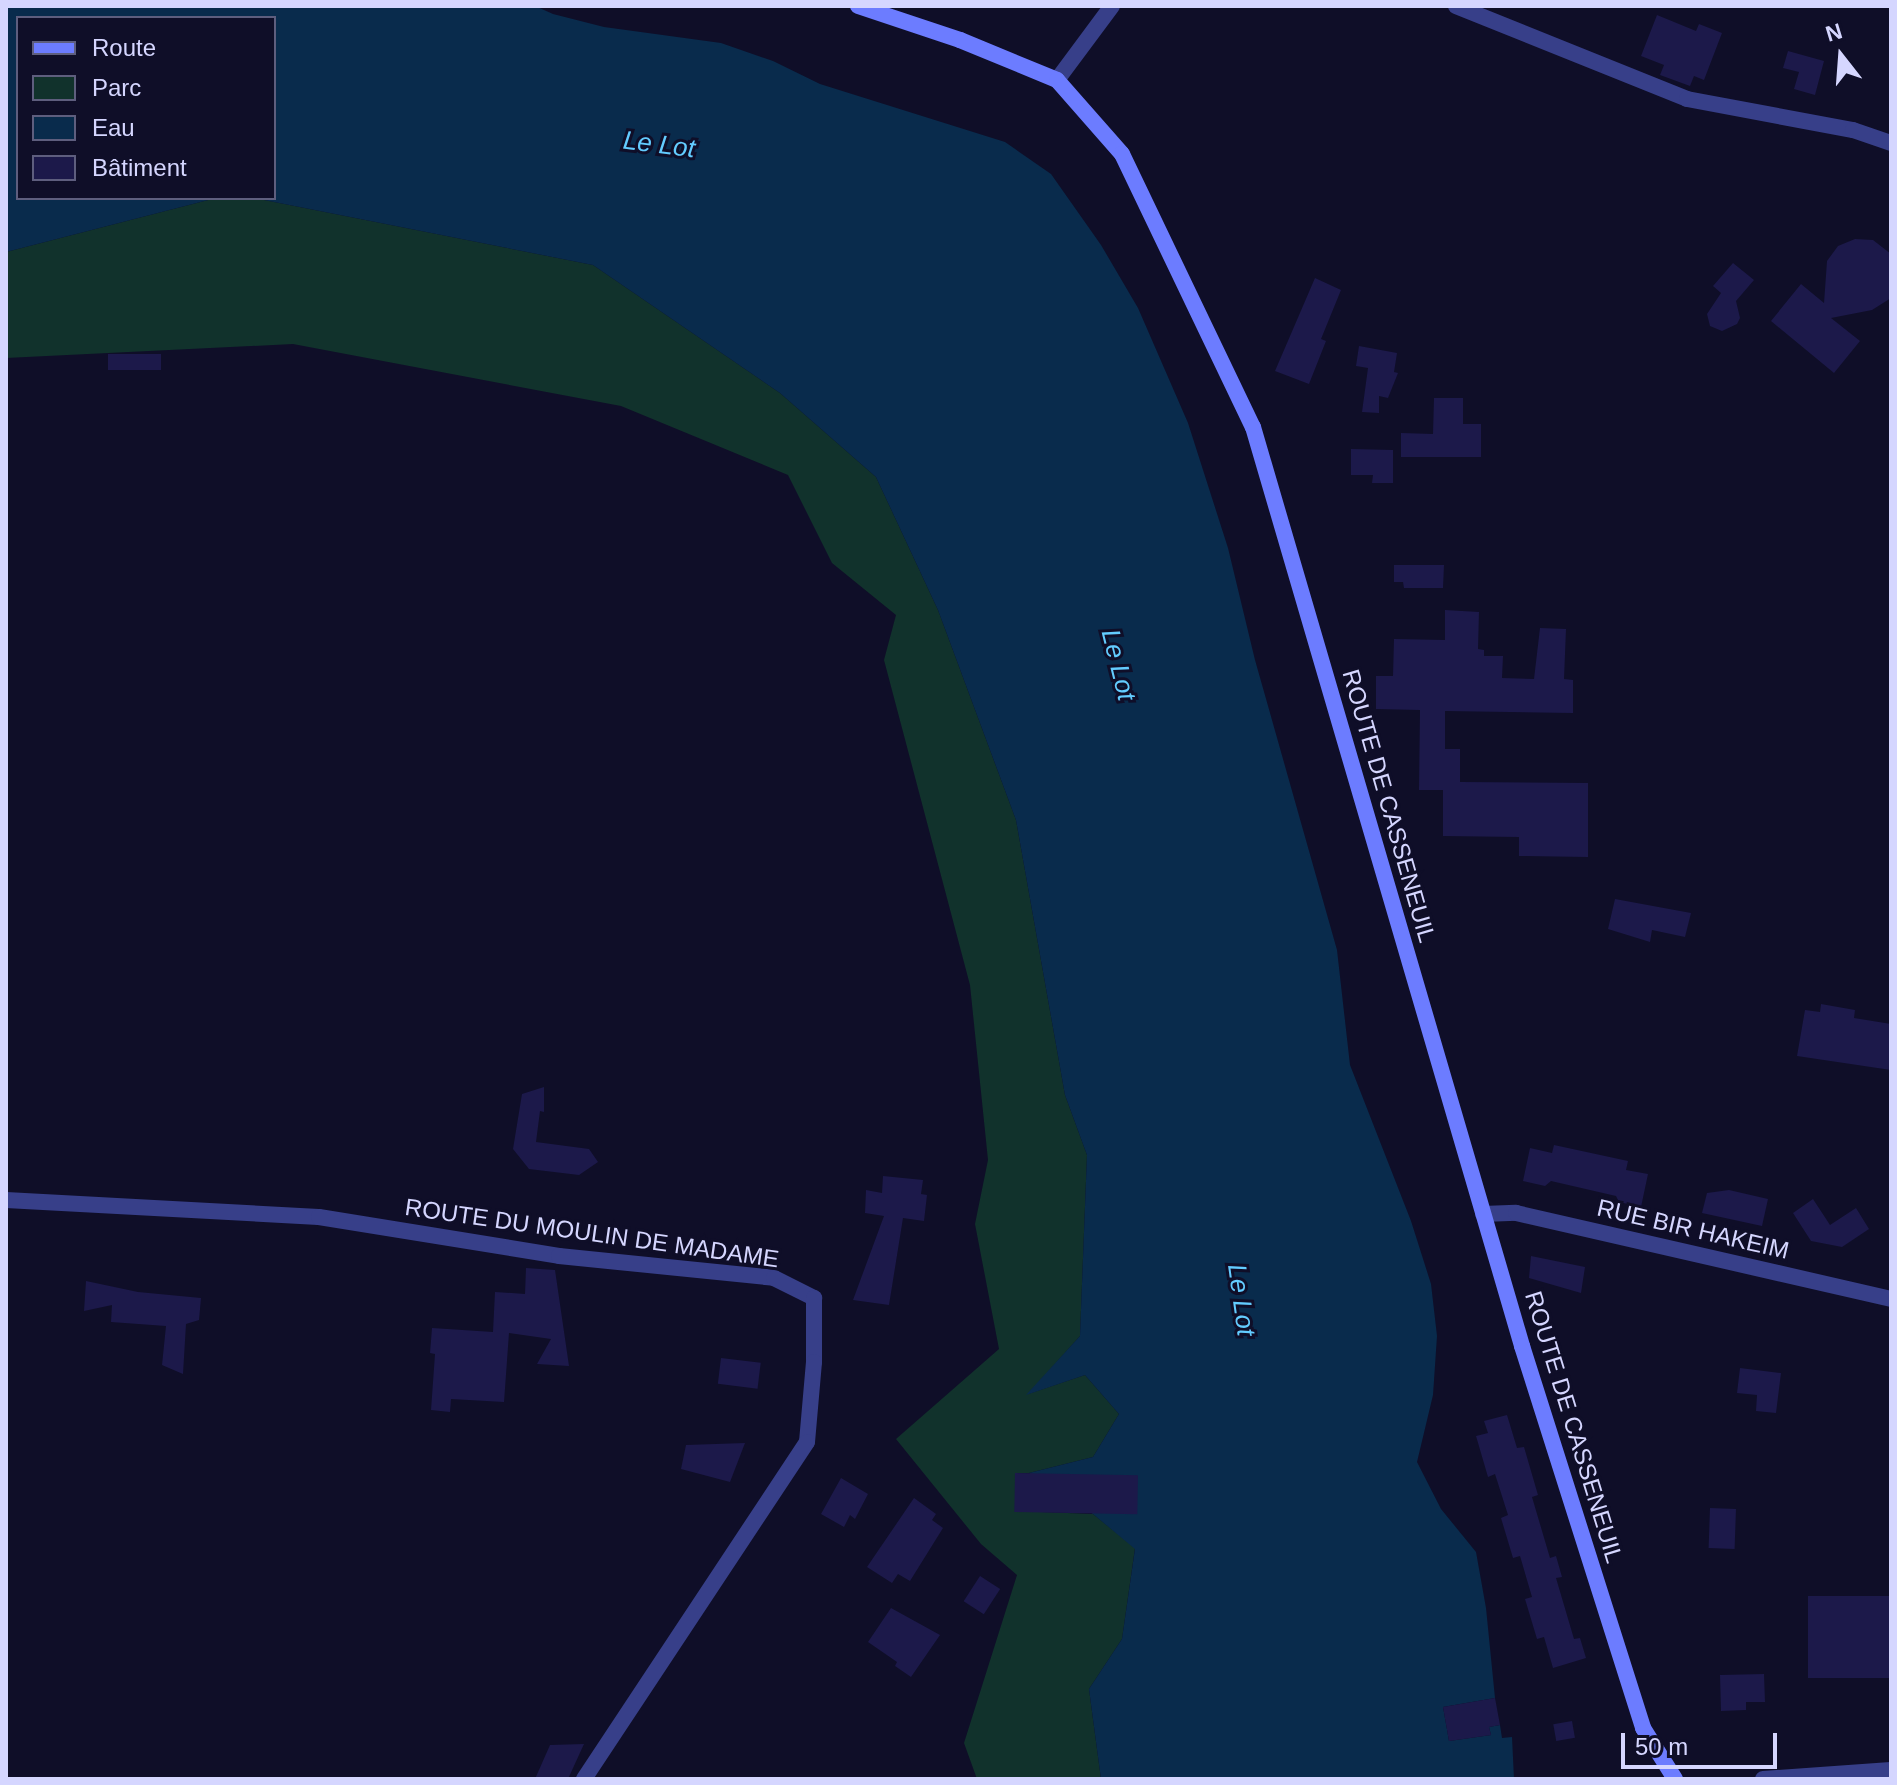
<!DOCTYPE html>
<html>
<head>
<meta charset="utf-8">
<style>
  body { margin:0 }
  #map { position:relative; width:1897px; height:1785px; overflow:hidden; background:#0f0e28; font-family:Arial,sans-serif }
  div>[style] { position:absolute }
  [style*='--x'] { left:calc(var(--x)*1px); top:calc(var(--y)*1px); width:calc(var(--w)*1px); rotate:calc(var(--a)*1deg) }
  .green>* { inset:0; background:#11322c }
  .water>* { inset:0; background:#092b4c }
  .building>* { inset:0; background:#1c194a; transform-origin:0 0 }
  .minor>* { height:16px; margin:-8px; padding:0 8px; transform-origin:8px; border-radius:8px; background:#373f89 }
  .tertiary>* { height:16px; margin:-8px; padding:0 8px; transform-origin:8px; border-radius:8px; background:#373f89 }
  .secondary>* { height:16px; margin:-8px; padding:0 8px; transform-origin:8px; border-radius:8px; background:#6c7cff }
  span { translate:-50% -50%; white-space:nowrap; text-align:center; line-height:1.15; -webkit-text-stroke:6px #0f0e28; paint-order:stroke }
  .street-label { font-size:24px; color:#d5d6ff }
  .water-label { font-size:26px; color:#63ccff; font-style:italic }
  .frame { position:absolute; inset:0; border:8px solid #d5d6ff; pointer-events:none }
  .legend { position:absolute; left:16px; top:16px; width:260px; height:184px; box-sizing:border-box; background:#0f0e28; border:2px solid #5e5e7e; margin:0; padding:10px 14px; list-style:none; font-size:24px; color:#d5d6ff }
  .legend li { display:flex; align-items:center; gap:16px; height:40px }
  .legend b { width:40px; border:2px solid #5e5e7e }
  .north { position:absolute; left:1801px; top:16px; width:80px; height:80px; -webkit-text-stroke:6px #0f0e28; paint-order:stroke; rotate:343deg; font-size:22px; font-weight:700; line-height:32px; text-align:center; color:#d5d6ff }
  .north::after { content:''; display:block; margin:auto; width:28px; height:36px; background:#d5d6ff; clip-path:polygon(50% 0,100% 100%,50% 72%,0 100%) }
  .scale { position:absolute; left:1621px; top:1733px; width:156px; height:36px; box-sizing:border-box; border:4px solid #d5d6ff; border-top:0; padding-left:10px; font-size:24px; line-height:28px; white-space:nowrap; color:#d5d6ff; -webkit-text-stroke:6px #0f0e28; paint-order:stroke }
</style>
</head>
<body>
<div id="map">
  <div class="green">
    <i style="clip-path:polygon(216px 198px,254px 198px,593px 265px,780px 393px,876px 477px,938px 610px,1016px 820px,1065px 1095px,1087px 1155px,1080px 1336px,1028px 1394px,1085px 1375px,1119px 1414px,1093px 1457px,1029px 1473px,1015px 1473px,1015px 1511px,1093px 1514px,1135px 1548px,1122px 1639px,1089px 1689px,1101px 1779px,977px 1779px,964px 1743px,1017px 1575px,981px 1544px,896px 1439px,999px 1349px,975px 1224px,988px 1160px,970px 985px,884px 660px,896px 615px,832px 563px,788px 475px,621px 406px,293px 344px,6px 358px,6px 252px)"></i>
  </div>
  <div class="water">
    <i style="clip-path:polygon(6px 6px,535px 6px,553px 14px,604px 27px,721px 43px,773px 61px,820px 84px,1005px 142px,1051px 174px,1101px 245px,1138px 308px,1188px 423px,1228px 548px,1255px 660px,1337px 950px,1350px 1065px,1411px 1221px,1431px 1284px,1437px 1336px,1433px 1395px,1417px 1462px,1441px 1509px,1476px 1552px,1486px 1608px,1495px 1698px,1443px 1707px,1449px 1741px,1491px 1735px,1489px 1727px,1500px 1725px,1502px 1738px,1512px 1737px,1514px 1779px,1101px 1779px,1089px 1689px,1122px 1639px,1135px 1549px,1093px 1514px,1029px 1473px,1093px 1457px,1119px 1414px,1085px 1375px,1026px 1395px,1080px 1336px,1087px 1155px,1065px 1095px,1016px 820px,938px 610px,876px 477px,780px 393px,593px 265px,254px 198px,274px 198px,274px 18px,18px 18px,18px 198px,216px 198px,6px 252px)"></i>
  </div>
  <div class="building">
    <i style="clip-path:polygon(1657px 15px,1696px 31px,1699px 24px,1722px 33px,1704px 80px,1694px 76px,1690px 86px,1660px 75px,1664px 65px,1641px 56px)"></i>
    <i style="clip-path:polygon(1788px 51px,1824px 61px,1815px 95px,1794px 89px,1799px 72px,1783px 68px)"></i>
    <i style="clip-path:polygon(1855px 239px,1873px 240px,1891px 254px,1891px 298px,1872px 310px,1831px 318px,1860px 341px,1834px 373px,1771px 321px,1801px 284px,1824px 303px,1827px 261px,1838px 246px)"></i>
    <i style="clip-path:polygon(1733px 263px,1754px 280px,1736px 301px,1740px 318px,1737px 324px,1722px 331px,1710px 326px,1707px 314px,1721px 293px,1713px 286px)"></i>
    <i style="clip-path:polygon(1315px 278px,1341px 290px,1321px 339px,1326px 341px,1309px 384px,1275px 371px)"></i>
    <i style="clip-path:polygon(1359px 346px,1397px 353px,1394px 372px,1398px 373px,1388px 398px,1379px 396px,1379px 413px,1362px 412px,1368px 368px,1356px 366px)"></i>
    <i style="left:161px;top:354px;width:16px;height:53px;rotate:90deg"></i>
    <i style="clip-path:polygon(1434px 398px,1463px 398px,1463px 424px,1481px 424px,1481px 457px,1401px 457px,1401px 433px,1433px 434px)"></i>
    <i style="clip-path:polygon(1351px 449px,1393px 450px,1393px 483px,1372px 483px,1373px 475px,1351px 475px)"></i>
    <i style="clip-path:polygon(1394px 565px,1444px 565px,1443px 588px,1404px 588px,1403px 582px,1394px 582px)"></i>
    <i style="clip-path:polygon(1445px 610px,1479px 612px,1478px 649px,1484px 650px,1484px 656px,1503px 656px,1502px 678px,1534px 679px,1540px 628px,1566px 629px,1564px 679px,1573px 680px,1573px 713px,1445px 711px,1445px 749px,1460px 749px,1460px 782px,1588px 783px,1588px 857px,1519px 856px,1519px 837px,1443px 836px,1443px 790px,1419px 790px,1420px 710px,1376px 709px,1376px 676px,1393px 676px,1394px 639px,1445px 640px)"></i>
    <i style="clip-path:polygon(1615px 899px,1691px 913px,1685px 937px,1652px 930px,1650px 942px,1608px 929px)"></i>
    <i style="clip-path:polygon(1821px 1004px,1855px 1010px,1854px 1018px,1891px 1024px,1891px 1070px,1797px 1056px,1805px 1010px,1820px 1012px)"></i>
    <i style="clip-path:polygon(544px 1087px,544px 1112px,540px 1111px,536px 1142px,589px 1149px,598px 1162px,579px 1175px,529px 1169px,513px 1149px,522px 1094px)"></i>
    <i style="clip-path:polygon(1554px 1145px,1628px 1161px,1626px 1170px,1648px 1174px,1641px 1207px,1619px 1202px,1616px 1196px,1551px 1181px,1545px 1186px,1523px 1181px,1530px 1148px,1552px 1153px)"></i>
    <i style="clip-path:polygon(883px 1176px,923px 1180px,921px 1194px,927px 1195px,924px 1221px,903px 1218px,889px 1305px,853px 1300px,884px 1216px,865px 1213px,866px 1190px,882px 1193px)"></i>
    <i style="clip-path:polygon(1729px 1190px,1768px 1199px,1762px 1226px,1702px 1213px,1707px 1193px)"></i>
    <i style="clip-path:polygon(1813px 1199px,1830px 1225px,1856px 1208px,1869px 1229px,1842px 1247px,1811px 1241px,1793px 1213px)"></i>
    <i style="clip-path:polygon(1531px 1256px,1585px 1267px,1581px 1293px,1529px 1278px)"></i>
    <i style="clip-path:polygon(526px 1268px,555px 1270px,569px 1366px,537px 1364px,551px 1339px,509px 1333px,504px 1402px,451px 1399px,450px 1412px,431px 1410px,435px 1354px,430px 1353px,432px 1328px,493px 1332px,495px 1292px,525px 1294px)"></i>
    <i style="clip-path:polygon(86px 1281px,138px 1292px,201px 1298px,199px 1320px,186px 1324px,183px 1374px,162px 1365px,166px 1326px,111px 1322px,112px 1305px,84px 1311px)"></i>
    <i style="left:721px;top:1358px;width:40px;height:26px;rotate:7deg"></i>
    <i style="clip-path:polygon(1740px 1368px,1781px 1373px,1776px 1413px,1756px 1411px,1757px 1395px,1737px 1393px)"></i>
    <i style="clip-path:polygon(1507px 1415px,1517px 1448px,1524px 1447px,1538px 1495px,1532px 1497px,1550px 1558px,1556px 1556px,1562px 1577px,1556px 1578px,1574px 1639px,1580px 1638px,1586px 1658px,1553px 1668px,1544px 1637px,1537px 1639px,1525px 1599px,1532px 1597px,1520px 1556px,1513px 1558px,1501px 1518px,1508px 1515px,1495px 1474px,1488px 1477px,1476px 1436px,1488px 1433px,1484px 1421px)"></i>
    <i style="clip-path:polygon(745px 1443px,730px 1482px,681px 1469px,686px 1445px)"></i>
    <i style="left:1015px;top:1473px;width:123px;height:39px;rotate:1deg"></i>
    <i style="clip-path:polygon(841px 1478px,868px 1494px,855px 1519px,850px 1515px,844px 1527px,821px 1514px)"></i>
    <i style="clip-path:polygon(914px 1498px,936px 1514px,932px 1520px,943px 1528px,910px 1581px,898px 1574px,892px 1583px,867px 1567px)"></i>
    <i style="left:1710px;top:1508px;width:26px;height:40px;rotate:2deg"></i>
    <i style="left:980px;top:1576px;width:24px;height:30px;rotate:33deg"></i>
    <i style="left:1891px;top:1596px;width:82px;height:83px;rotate:90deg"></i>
    <i style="clip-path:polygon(891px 1608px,940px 1635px,911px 1677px,895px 1666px,897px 1662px,868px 1642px)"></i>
    <i style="clip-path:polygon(1764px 1674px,1765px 1702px,1746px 1702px,1746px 1710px,1721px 1711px,1720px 1675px)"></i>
    <i style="clip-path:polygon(1495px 1698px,1500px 1725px,1489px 1727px,1491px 1735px,1449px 1741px,1443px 1707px)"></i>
    <i style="left:1572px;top:1721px;width:17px;height:19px;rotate:80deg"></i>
    <i style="clip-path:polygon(584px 1744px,568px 1779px,535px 1779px,550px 1745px)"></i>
  </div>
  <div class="minor">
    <i style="--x:1456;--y:6;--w:249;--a:21.9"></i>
    <i style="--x:1687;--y:99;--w:169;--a:10.6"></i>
    <i style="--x:1853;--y:130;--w:40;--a:18.9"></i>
    <i style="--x:1057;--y:80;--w:92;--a:-53.4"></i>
    <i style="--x:6;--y:1200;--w:313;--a:3.1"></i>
    <i style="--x:319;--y:1217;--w:243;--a:9.2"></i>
    <i style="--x:559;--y:1256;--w:216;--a:5.8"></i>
    <i style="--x:774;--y:1278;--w:45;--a:26.6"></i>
    <i style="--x:814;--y:1298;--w:64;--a:90"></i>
    <i style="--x:814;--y:1362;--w:80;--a:95"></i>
    <i style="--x:807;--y:1442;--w:404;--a:123.5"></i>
    <i style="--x:1483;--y:1214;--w:33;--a:-2"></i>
    <i style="--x:1516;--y:1213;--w:385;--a:12.9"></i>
  </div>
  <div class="tertiary">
    <i style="--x:1763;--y:1779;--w:128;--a:-4"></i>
  </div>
  <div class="secondary">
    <i style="--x:858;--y:6;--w:108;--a:18.4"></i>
    <i style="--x:960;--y:40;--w:105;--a:22.4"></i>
    <i style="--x:1057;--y:80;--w:98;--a:48.7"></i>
    <i style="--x:1122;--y:154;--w:303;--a:64.4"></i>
    <i style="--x:1253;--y:427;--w:958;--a:73.68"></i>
    <i style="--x:1522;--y:1346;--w:401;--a:72.4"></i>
    <i style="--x:1643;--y:1728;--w:60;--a:57.9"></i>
  </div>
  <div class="street-label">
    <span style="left:1389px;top:806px;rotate:74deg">ROUTE DE CASSENEUIL</span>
    <span style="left:1693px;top:1229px;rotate:13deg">RUE BIR HAKEIM</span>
    <span style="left:592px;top:1233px;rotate:8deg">ROUTE DU MOULIN DE MADAME</span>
    <span style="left:1574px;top:1427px;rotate:73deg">ROUTE DE CASSENEUIL</span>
  </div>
  <div class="water-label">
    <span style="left:659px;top:145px;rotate:7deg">Le Lot</span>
    <span style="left:1118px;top:665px;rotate:76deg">Le Lot</span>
    <span style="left:1241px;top:1300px;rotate:82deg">Le Lot</span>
  </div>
  <div class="frame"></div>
  <ul class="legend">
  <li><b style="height:10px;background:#6c7cff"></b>Route</li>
  <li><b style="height:22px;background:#11322c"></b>Parc</li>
  <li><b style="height:22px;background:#092b4c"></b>Eau</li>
  <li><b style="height:22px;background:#1c194a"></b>Bâtiment</li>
  </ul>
  <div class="north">N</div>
  <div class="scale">50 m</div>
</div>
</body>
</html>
